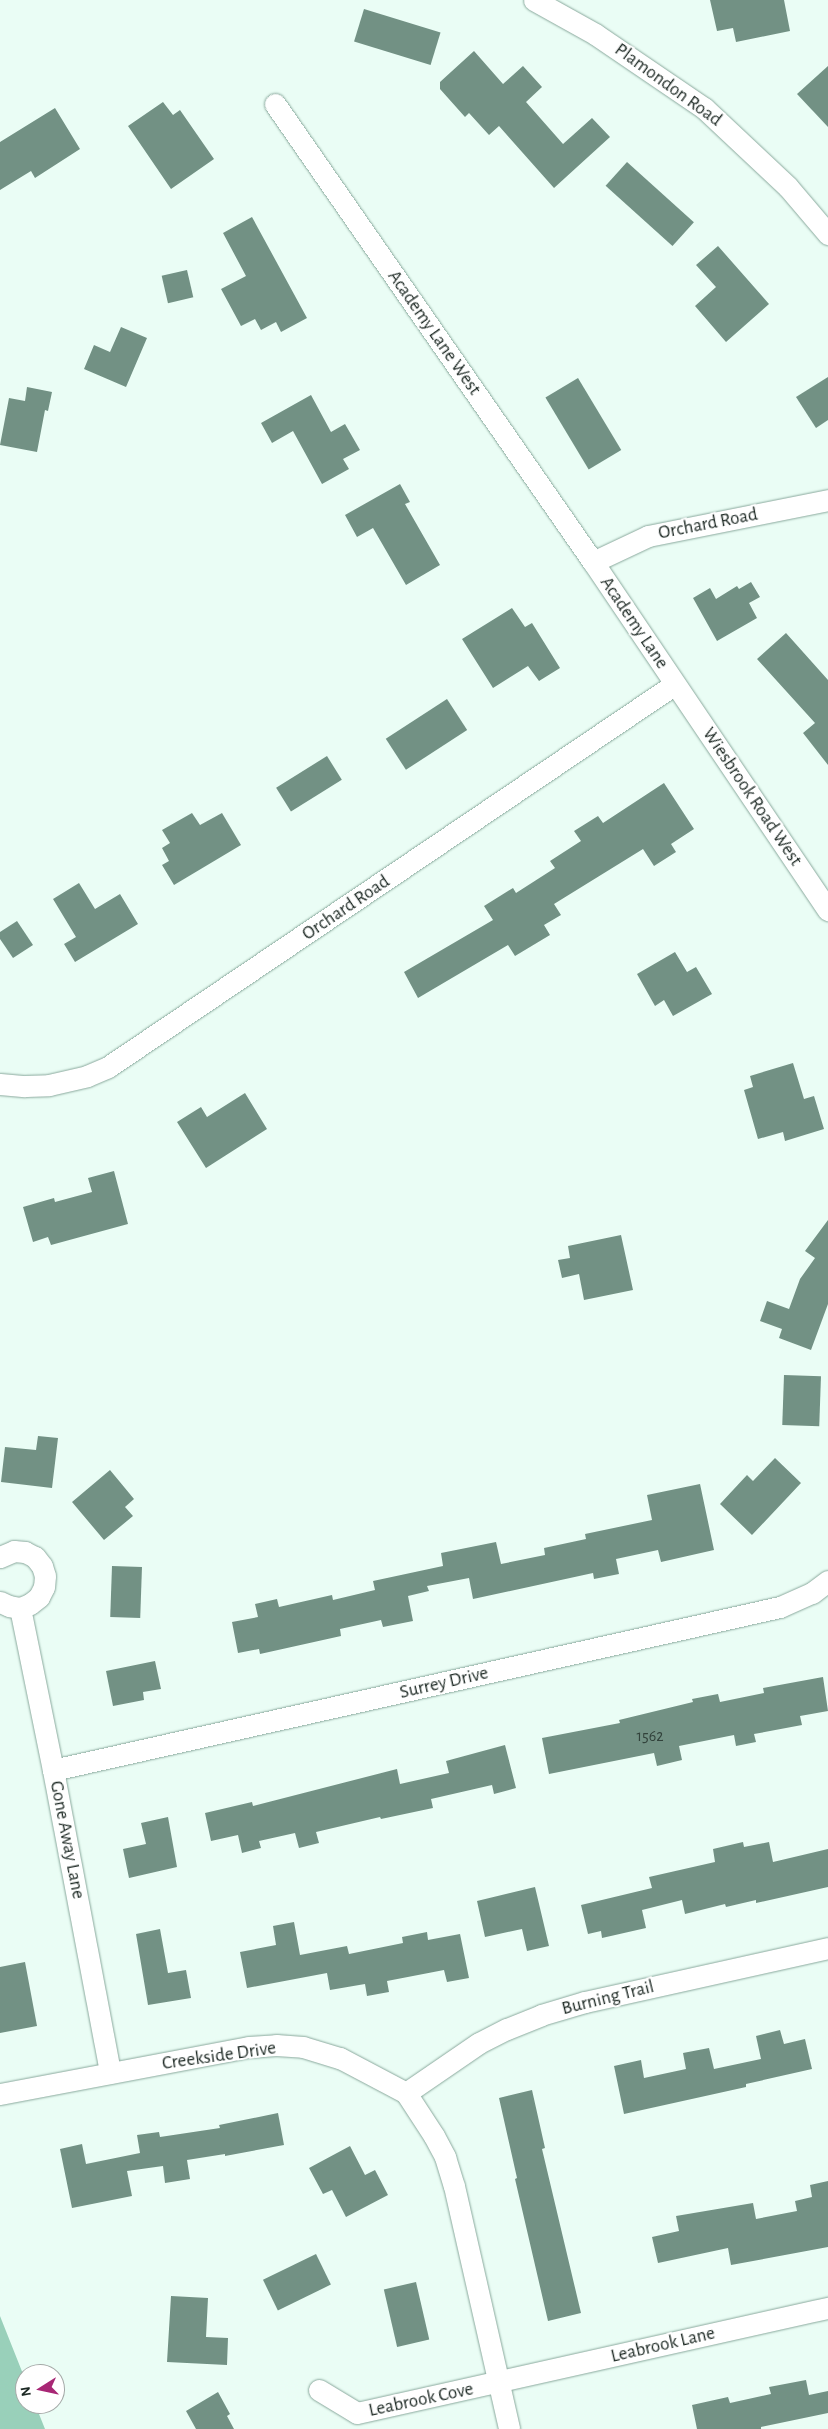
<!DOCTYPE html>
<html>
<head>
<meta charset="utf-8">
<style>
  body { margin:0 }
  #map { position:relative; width:828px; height:2429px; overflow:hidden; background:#eafdf5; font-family:"Alegreya Sans",sans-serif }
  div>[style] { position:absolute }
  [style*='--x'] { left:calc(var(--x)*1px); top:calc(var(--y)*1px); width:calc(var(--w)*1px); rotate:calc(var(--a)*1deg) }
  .water>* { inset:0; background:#99d0ba }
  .building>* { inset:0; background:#729184; transform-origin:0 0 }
  .roads { filter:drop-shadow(0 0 1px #8aa99d) drop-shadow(0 0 1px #8aa99d) }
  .minor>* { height:21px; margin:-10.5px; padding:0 10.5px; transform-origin:10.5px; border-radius:10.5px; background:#fff }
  span { translate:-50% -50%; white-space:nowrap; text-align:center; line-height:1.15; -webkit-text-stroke:4px #fff; paint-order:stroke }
  .number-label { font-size:16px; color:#32423b }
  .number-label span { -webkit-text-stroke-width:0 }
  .street-label { font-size:19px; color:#1c2823 }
  .north { position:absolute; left:15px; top:2364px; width:50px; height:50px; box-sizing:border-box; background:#fff; border:1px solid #a4a9a7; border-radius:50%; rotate:260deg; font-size:14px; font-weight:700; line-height:20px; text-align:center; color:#1c2823 }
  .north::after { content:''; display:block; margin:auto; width:18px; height:22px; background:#a82775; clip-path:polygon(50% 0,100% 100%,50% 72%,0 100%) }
</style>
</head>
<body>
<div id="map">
  <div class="water">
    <i style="clip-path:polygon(0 2316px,25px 2379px,25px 2404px,35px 2404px,45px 2429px,0 2429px)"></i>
  </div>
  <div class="building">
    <i style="clip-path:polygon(710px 0,784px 0,790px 31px,736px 42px,733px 28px,717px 31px)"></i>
    <i style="left:364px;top:9px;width:80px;height:34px;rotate:17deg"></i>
    <i style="clip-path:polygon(474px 51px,503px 84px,523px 66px,542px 87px,526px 102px,563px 144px,592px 118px,610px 137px,554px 188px,499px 126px,489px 135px,469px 113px,465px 117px,440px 89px,440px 82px)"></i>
    <i style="clip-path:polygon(828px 66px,828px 127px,797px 94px)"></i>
    <i style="clip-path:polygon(163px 102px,173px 115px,180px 110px,214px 159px,171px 189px,128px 126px)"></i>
    <i style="clip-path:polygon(55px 108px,80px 149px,35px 178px,31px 171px,0 190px,0 142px)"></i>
    <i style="left:627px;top:162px;width:90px;height:32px;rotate:42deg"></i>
    <i style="clip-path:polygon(252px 217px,307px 318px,281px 332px,276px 322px,261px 330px,255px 319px,241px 326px,221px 289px,246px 276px,223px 233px)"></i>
    <i style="clip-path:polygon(718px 246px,769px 304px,726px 342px,695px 306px,716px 287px,696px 265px)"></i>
    <i style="left:187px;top:270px;width:28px;height:26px;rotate:77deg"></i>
    <i style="clip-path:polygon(121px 327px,147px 338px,126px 387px,84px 369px,94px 345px,110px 352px)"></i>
    <i style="clip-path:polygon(828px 377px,828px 420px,816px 428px,796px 397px)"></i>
    <i style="left:578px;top:378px;width:84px;height:38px;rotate:59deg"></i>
    <i style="clip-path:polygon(27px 387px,52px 392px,48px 411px,45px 410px,37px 452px,0 445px,9px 398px,25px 401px)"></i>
    <i style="clip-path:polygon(311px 395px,331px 432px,345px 424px,360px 450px,343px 459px,349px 469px,322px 484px,293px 431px,272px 443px,261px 423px)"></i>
    <i style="clip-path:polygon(400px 484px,410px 502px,405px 504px,440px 565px,406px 585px,373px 528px,357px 537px,345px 515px)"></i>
    <i style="clip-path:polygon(751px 582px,760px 597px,749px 603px,757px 618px,717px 641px,693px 598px,710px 588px,716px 599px,737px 586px,739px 589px)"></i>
    <i style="clip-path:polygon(512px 608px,525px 627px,532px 623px,560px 668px,539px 681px,528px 666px,493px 688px,462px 639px)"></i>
    <i style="clip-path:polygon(786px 633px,828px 680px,828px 765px,803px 733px,815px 723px,757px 659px)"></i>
    <i style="left:447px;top:699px;width:37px;height:73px;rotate:57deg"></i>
    <i style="left:327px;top:756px;width:28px;height:60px;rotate:58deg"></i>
    <i style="clip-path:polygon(664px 783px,694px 829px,671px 844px,676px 852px,654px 866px,643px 849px,554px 904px,561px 915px,544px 925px,550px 935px,515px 956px,508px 945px,418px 998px,404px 972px,493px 920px,484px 906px,513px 888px,516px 893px,555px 868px,550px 861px,581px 841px,574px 831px,598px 816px,603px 823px)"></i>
    <i style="clip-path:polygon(192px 813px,200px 825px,222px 813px,241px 845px,174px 885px,162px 865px,169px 861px,162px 848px,170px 843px,162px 830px)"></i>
    <i style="clip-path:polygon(79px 883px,95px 909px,120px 894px,138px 924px,75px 962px,64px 944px,76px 937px,53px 899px)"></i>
    <i style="clip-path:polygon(17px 921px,33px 945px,13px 958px,0 939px,0 932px)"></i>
    <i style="clip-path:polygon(675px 952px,687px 972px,696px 967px,712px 994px,673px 1016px,664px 1000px,655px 1006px,637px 974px)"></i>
    <i style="clip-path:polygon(793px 1063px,804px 1099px,814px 1096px,824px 1129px,785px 1141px,783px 1132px,758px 1139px,744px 1090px,753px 1087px,750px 1076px)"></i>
    <i style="clip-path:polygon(245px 1093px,267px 1129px,206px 1168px,177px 1122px,201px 1107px,207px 1117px)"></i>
    <i style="clip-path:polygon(114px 1171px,128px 1224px,51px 1245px,48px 1237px,33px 1242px,23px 1207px,54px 1198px,55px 1202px,92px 1192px,88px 1178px)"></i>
    <i style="clip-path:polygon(828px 1220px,828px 1304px,811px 1350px,779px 1338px,782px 1329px,760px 1321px,767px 1301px,789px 1309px,800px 1279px,815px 1258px,805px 1251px)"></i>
    <i style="clip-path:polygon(621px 1235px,633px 1290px,584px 1300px,579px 1274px,562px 1278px,558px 1260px,570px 1258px,568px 1246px)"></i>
    <i style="left:784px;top:1375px;width:37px;height:50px;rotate:2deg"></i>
    <i style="clip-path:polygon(38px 1436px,58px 1438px,52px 1488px,1px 1482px,5px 1447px,36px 1450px)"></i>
    <i style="clip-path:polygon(775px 1458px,801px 1483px,752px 1535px,720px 1504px,747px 1475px,753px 1481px)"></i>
    <i style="clip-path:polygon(110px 1470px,134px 1499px,125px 1507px,133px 1516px,104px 1540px,72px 1502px)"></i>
    <i style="clip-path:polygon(700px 1484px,714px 1550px,661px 1562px,658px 1550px,616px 1559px,619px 1574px,594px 1579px,593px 1573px,473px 1599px,469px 1578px,427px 1586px,429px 1591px,408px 1596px,413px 1621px,383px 1627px,381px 1620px,340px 1629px,341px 1636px,260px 1654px,259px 1649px,238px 1653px,232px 1622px,258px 1617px,255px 1604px,277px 1599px,279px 1607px,332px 1595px,333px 1600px,375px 1590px,373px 1581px,443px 1566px,441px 1553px,496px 1542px,501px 1564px,545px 1555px,544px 1548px,586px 1539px,585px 1534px,652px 1520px,647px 1495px)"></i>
    <i style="left:112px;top:1566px;width:30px;height:51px;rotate:2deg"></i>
    <i style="clip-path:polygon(155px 1661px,161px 1689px,143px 1692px,144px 1700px,113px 1706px,106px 1671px)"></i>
    <i style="clip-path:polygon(823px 1677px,828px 1711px,800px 1716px,802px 1725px,754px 1734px,756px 1742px,736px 1746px,734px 1735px,679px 1746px,682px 1760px,657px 1766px,654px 1753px,549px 1774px,542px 1738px,620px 1723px,619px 1720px,693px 1702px,692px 1699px,718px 1694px,720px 1702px,764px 1693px,763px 1688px)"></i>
    <i style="clip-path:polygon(505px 1745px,516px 1788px,494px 1794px,492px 1785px,431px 1799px,433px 1808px,381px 1819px,380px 1817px,316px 1832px,319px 1843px,299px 1848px,295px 1833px,259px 1841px,261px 1848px,242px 1853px,238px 1835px,211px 1841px,205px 1813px,252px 1802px,253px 1806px,397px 1769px,400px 1784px,449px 1773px,446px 1761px)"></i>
    <i style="clip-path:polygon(168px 1817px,177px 1867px,129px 1878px,123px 1849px,146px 1844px,141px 1823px)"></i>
    <i style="clip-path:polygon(743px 1842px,744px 1847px,769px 1842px,773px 1862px,828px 1849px,828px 1887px,756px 1903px,756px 1900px,726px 1907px,725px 1904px,685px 1914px,682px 1900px,642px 1910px,646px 1928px,602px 1938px,601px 1931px,588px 1934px,581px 1905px,652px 1888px,649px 1877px,715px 1862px,713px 1849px)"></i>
    <i style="clip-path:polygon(535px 1887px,549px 1946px,527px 1951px,522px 1929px,485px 1937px,477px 1901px)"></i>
    <i style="clip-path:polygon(294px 1922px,300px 1955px,347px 1946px,349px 1954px,403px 1943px,402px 1937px,427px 1932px,428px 1940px,460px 1934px,469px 1978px,447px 1982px,444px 1970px,387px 1981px,389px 1992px,367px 1996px,365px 1984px,330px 1990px,327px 1973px,247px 1988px,240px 1952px,276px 1945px,273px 1926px)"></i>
    <i style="clip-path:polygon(160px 1929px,168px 1973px,186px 1970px,191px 1998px,148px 2005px,136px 1934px)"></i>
    <i style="clip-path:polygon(25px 1962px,37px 2026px,0 2033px,0 1967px)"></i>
    <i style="clip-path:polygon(780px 2030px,784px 2044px,805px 2039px,812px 2069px,746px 2084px,746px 2087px,624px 2114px,614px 2066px,641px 2060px,644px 2078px,686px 2069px,683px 2053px,709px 2048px,714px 2069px,761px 2059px,756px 2036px)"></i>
    <i style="clip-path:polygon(532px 2090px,545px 2148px,542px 2149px,581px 2313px,548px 2321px,515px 2179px,517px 2178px,499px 2098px)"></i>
    <i style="clip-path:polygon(278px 2113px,284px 2145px,225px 2156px,225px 2154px,187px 2160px,190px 2179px,165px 2183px,163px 2166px,127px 2171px,132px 2196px,72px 2208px,60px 2149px,82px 2144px,86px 2164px,140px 2153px,137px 2135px,159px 2132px,160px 2137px,220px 2128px,219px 2125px)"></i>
    <i style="clip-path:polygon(350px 2146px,365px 2175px,375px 2170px,388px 2195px,346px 2217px,332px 2190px,323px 2194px,309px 2168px)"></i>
    <i style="clip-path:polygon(828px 2181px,828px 2247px,731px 2265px,728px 2248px,658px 2263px,652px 2237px,679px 2231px,676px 2216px,753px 2203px,756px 2219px,797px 2211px,795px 2201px,812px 2197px,810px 2185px)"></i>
    <i style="left:316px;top:2254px;width:34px;height:59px;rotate:64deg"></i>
    <i style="left:416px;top:2282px;width:59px;height:33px;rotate:77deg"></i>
    <i style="clip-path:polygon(171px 2296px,208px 2298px,206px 2337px,228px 2338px,227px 2365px,167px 2362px)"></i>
    <i style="clip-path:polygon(806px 2380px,809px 2395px,828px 2391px,828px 2413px,761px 2427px,761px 2429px,697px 2429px,692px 2405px,728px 2397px,730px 2403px,771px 2394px,769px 2387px)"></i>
    <i style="clip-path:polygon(218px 2392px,230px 2414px,227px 2416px,234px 2429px,196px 2429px,186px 2411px)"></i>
  </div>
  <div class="roads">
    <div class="minor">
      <i style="--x:534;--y:0;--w:70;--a:29.1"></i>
      <i style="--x:595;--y:34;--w:132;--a:34.2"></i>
      <i style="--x:704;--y:108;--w:115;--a:43.2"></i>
      <i style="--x:788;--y:187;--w:62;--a:49.6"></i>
      <i style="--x:275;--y:104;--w:558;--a:55.23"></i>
      <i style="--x:593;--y:562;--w:420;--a:56"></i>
      <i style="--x:593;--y:562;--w:61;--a:-25.3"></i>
      <i style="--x:648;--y:536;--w:184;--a:-11.3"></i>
      <i style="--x:0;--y:1084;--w:25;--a:5"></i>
      <i style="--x:25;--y:1086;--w:24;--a:-2"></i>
      <i style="--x:49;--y:1085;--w:39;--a:-13"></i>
      <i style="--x:87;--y:1076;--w:23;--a:-23"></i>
      <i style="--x:108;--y:1067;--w:684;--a:-34.04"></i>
      <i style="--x:0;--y:1557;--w:15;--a:-23"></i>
      <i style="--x:14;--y:1551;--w:11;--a:5"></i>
      <i style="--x:25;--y:1552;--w:11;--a:27"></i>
      <i style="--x:35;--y:1557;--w:11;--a:52"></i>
      <i style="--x:42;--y:1566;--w:10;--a:73"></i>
      <i style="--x:45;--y:1576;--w:11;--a:95"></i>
      <i style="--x:44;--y:1587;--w:11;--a:117"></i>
      <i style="--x:39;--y:1597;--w:11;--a:142"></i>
      <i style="--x:30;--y:1604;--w:11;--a:158"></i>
      <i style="--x:20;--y:1608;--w:11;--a:-170"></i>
      <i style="--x:9;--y:1606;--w:10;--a:-156"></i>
      <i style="--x:20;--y:1608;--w:165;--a:78.5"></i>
      <i style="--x:53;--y:1770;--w:308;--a:79.3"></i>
      <i style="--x:53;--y:1770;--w:745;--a:-12.64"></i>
      <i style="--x:780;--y:1607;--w:35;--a:-24"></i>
      <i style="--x:812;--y:1593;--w:20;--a:-37"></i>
      <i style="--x:406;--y:2093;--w:88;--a:-34.4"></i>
      <i style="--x:479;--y:2043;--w:31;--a:-27"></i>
      <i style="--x:507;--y:2029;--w:37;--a:-22"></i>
      <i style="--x:541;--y:2015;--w:46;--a:-16.5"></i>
      <i style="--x:585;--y:2002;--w:249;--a:-12.5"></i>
      <i style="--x:0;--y:2094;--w:253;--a:-10.7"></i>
      <i style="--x:249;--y:2047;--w:27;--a:-4"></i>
      <i style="--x:276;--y:2045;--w:27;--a:4"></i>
      <i style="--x:303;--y:2047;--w:39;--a:17"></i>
      <i style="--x:340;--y:2058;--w:75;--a:27.9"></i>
      <i style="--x:406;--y:2093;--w:51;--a:56.9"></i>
      <i style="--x:434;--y:2136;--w:24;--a:62"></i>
      <i style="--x:445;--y:2157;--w:30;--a:73"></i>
      <i style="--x:454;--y:2186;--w:249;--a:77.2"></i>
      <i style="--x:319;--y:2390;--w:44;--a:31.2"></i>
      <i style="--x:357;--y:2413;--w:483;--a:-12.6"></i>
    </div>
  </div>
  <div class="number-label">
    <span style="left:650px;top:1736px">1562</span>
  </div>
  <div class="street-label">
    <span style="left:668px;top:85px;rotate:36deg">Plamondon Road</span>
    <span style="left:434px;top:333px;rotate:55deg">Academy Lane West</span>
    <span style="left:708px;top:524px;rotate:-11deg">Orchard Road</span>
    <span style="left:634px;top:623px;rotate:56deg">Academy Lane</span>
    <span style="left:752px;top:797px;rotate:56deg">Wiesbrook Road West</span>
    <span style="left:346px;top:908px;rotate:-34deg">Orchard Road</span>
    <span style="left:444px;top:1683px;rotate:-13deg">Surrey Drive</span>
    <span style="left:67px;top:1840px;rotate:79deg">Gone Away Lane</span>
    <span style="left:608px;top:1998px;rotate:-14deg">Burning Trail</span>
    <span style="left:219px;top:2056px;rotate:-8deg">Creekside Drive</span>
    <span style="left:663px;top:2345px;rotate:-13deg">Leabrook Lane</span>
    <span style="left:421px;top:2400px;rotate:-12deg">Leabrook Cove</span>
  </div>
  <div class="north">N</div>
</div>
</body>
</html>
